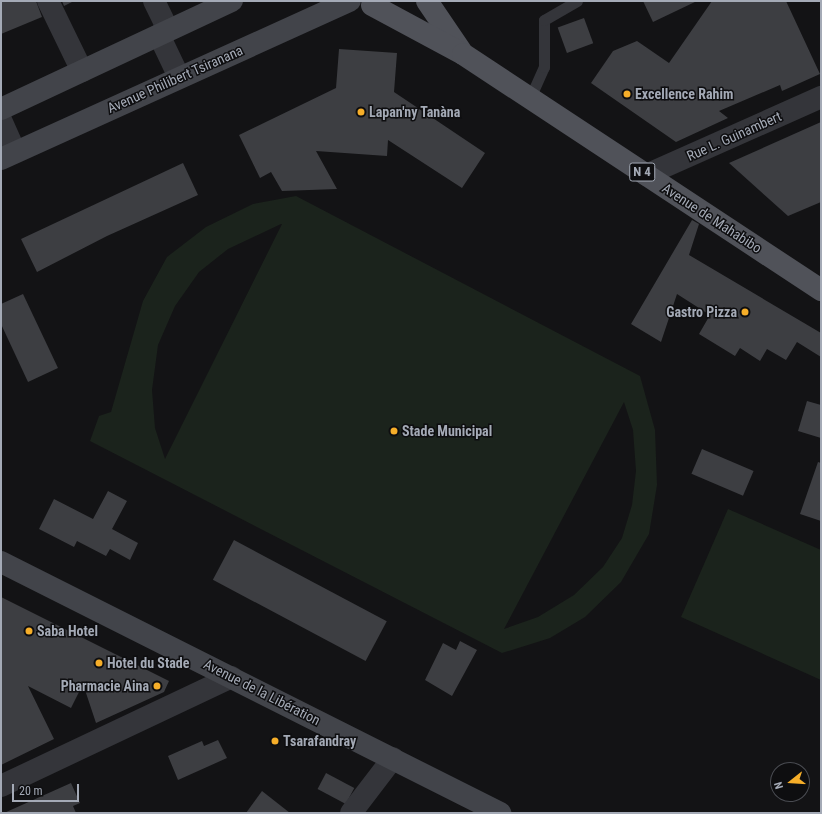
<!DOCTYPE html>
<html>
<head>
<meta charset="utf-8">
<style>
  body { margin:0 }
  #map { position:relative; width:822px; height:814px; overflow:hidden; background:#131315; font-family:"Roboto Condensed",sans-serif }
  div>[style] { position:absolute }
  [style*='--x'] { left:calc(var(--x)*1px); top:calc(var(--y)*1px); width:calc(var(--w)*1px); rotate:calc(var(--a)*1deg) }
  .green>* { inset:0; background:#1b231c }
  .building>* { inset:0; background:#3d3e42; transform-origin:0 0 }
  .service>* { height:11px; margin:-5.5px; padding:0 5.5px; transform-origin:5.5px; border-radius:5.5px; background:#34353a }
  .minor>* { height:22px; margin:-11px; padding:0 11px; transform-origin:11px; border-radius:11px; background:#34353a }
  .secondary>* { height:22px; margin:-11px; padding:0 11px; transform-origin:11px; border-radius:11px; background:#42444a }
  .primary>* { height:22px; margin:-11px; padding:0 11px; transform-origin:11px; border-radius:11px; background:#505259 }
  .dots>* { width:11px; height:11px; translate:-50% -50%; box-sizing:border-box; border:2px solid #0e0e10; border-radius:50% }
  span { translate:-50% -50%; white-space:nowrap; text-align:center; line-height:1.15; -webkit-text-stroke:3px #0e0e10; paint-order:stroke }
  .shield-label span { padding:1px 3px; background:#0e0e10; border:1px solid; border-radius:3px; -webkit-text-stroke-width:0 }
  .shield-label { font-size:13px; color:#a4aab6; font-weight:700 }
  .street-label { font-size:14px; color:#a4aab6 }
  .poi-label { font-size:14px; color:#a4aab6; font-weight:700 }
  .left { translate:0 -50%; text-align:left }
  .right { translate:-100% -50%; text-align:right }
  .frame { position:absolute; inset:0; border:2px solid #a4aab6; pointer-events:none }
  .north { position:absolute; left:770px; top:762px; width:40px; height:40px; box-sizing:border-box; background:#0e0e10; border:1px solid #4a4c52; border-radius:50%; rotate:253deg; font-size:11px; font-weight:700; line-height:16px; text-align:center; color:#a4aab6 }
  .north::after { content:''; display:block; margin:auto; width:14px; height:18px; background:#f6ae29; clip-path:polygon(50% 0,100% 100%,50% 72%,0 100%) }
  .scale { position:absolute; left:12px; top:784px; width:67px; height:18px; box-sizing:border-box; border:2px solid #a4aab6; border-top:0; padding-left:5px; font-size:12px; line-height:14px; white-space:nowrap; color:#a4aab6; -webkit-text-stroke:3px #0e0e10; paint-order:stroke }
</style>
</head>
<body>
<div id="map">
  <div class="green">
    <i style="clip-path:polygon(evenodd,296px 196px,640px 376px,655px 430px,657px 485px,649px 534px,621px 582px,585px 617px,550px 638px,502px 653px,90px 441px,99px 416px,111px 412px,143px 301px,167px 257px,206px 227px,253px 204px,296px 196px,281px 224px,282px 224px,165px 459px,155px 428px,152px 390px,158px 345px,175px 306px,199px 272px,228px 249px,281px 224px,296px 196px,624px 402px,633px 430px,636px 471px,632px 505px,622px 538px,603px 567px,574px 595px,538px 617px,504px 629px,624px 402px)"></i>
    <i style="clip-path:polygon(728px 509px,821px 550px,821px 680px,681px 617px)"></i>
  </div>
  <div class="building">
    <i style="clip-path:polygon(1px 1px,36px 1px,42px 17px,1px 34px)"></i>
    <i style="clip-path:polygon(62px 1px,74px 1px,64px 6px)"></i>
    <i style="clip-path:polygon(643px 1px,697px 1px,653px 22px)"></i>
    <i style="clip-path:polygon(712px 1px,786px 1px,820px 74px,782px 91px,780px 85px,719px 111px,728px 118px,676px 142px,591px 83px,613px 51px,637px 41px,669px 63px)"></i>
    <i style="left:584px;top:18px;width:27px;height:28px;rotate:70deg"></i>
    <i style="clip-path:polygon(339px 49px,397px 53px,394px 92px,485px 153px,462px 188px,388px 140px,387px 156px,316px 151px,337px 189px,282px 191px,271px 172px,260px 178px,239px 135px,336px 88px)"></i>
    <i style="clip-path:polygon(821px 122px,821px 202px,788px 216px,729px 163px)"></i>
    <i style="clip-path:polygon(183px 163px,198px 195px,107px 236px,37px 272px,21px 239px)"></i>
    <i style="clip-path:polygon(692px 220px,699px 224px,689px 255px,821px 333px,821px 357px,797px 342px,786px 360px,767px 349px,760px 361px,740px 348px,735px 356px,699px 334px,710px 315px,677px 294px,661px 342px,631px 324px)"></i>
    <i style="clip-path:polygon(23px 294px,58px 368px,28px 382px,1px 324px,1px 304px)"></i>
    <i style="clip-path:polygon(807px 401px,821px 405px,821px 438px,798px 431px)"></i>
    <i style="left:702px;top:449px;width:56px;height:27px;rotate:23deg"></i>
    <i style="clip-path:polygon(818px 462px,821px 463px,821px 521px,800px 514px)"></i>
    <i style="clip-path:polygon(108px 491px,127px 501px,112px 529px,138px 543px,130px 560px,110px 549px,106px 556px,77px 541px,74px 547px,39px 529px,54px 499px,93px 519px)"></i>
    <i style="left:234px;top:540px;width:173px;height:45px;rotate:28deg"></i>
    <i style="clip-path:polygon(1px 597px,169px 681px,164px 692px,96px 723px,83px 684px,71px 708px,28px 686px,54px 739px,1px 765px)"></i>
    <i style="clip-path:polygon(460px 641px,477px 650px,452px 696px,425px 680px,443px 643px,456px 650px)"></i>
    <i style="clip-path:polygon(218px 740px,227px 758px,178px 780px,168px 756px,202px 741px,204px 746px)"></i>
    <i style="left:326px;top:773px;width:32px;height:18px;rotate:28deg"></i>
    <i style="clip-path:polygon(71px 783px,80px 803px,73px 806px,76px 813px,4px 813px)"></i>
    <i style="clip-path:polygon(262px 791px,290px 813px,246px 813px)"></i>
  </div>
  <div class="service">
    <i style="--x:530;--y:98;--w:34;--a:-66"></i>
    <i style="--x:544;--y:67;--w:47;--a:-90"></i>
    <i style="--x:544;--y:20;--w:38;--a:-30"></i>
  </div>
  <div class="minor">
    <i style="--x:48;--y:1;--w:78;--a:64.1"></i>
    <i style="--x:154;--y:1;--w:32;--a:64"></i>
    <i style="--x:159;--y:35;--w:47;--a:64.5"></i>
    <i style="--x:1;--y:120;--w:35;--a:66"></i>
    <i style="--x:646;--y:175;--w:192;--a:-24"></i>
    <i style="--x:1;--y:786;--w:255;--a:-25.3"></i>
    <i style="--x:351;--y:813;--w:69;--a:-52.6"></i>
  </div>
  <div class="secondary">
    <i style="--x:1;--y:109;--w:255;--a:-25.1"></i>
    <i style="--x:1;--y:159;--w:383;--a:-24.4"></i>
    <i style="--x:1;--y:562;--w:559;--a:26.7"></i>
  </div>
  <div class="primary">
    <i style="--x:427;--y:1;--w:60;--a:55.8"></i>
    <i style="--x:372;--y:5;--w:103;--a:28.3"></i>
    <i style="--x:463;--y:54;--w:429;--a:33.4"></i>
  </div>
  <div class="dots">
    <i style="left:627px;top:94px;background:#f6ae29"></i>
    <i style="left:361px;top:112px;background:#f6ae29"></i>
    <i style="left:745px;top:312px;background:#f6ae29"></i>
    <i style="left:394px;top:431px;background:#f6ae29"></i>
    <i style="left:29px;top:631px;background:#f6ae29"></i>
    <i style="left:99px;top:663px;background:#f6ae29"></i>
    <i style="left:157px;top:686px;background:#f6ae29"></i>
    <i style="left:275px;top:741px;background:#f6ae29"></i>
  </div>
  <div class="shield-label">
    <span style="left:642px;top:172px">N 4</span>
  </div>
  <div class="street-label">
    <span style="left:175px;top:79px;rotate:-24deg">Avenue Philibert Tsiranana</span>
    <span style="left:734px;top:136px;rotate:-24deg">Rue L. Guinambert</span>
    <span style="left:712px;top:218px;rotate:33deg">Avenue de Mahabibo</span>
    <span style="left:262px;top:692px;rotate:27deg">Avenue de la Libération</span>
  </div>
  <div class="poi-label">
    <span class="left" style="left:635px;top:94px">Excellence Rahim</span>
    <span class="left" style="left:369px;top:112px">Lapan'ny Tanàna</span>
    <span class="right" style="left:737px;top:312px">Gastro Pizza</span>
    <span class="left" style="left:402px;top:431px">Stade Municipal</span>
    <span class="left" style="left:37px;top:631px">Saba Hotel</span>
    <span class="left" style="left:107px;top:663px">Hotel du Stade</span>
    <span class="right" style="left:149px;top:686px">Pharmacie Aina</span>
    <span class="left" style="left:283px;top:741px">Tsarafandray</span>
  </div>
  <div class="frame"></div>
  <div class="north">N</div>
  <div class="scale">20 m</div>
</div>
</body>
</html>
